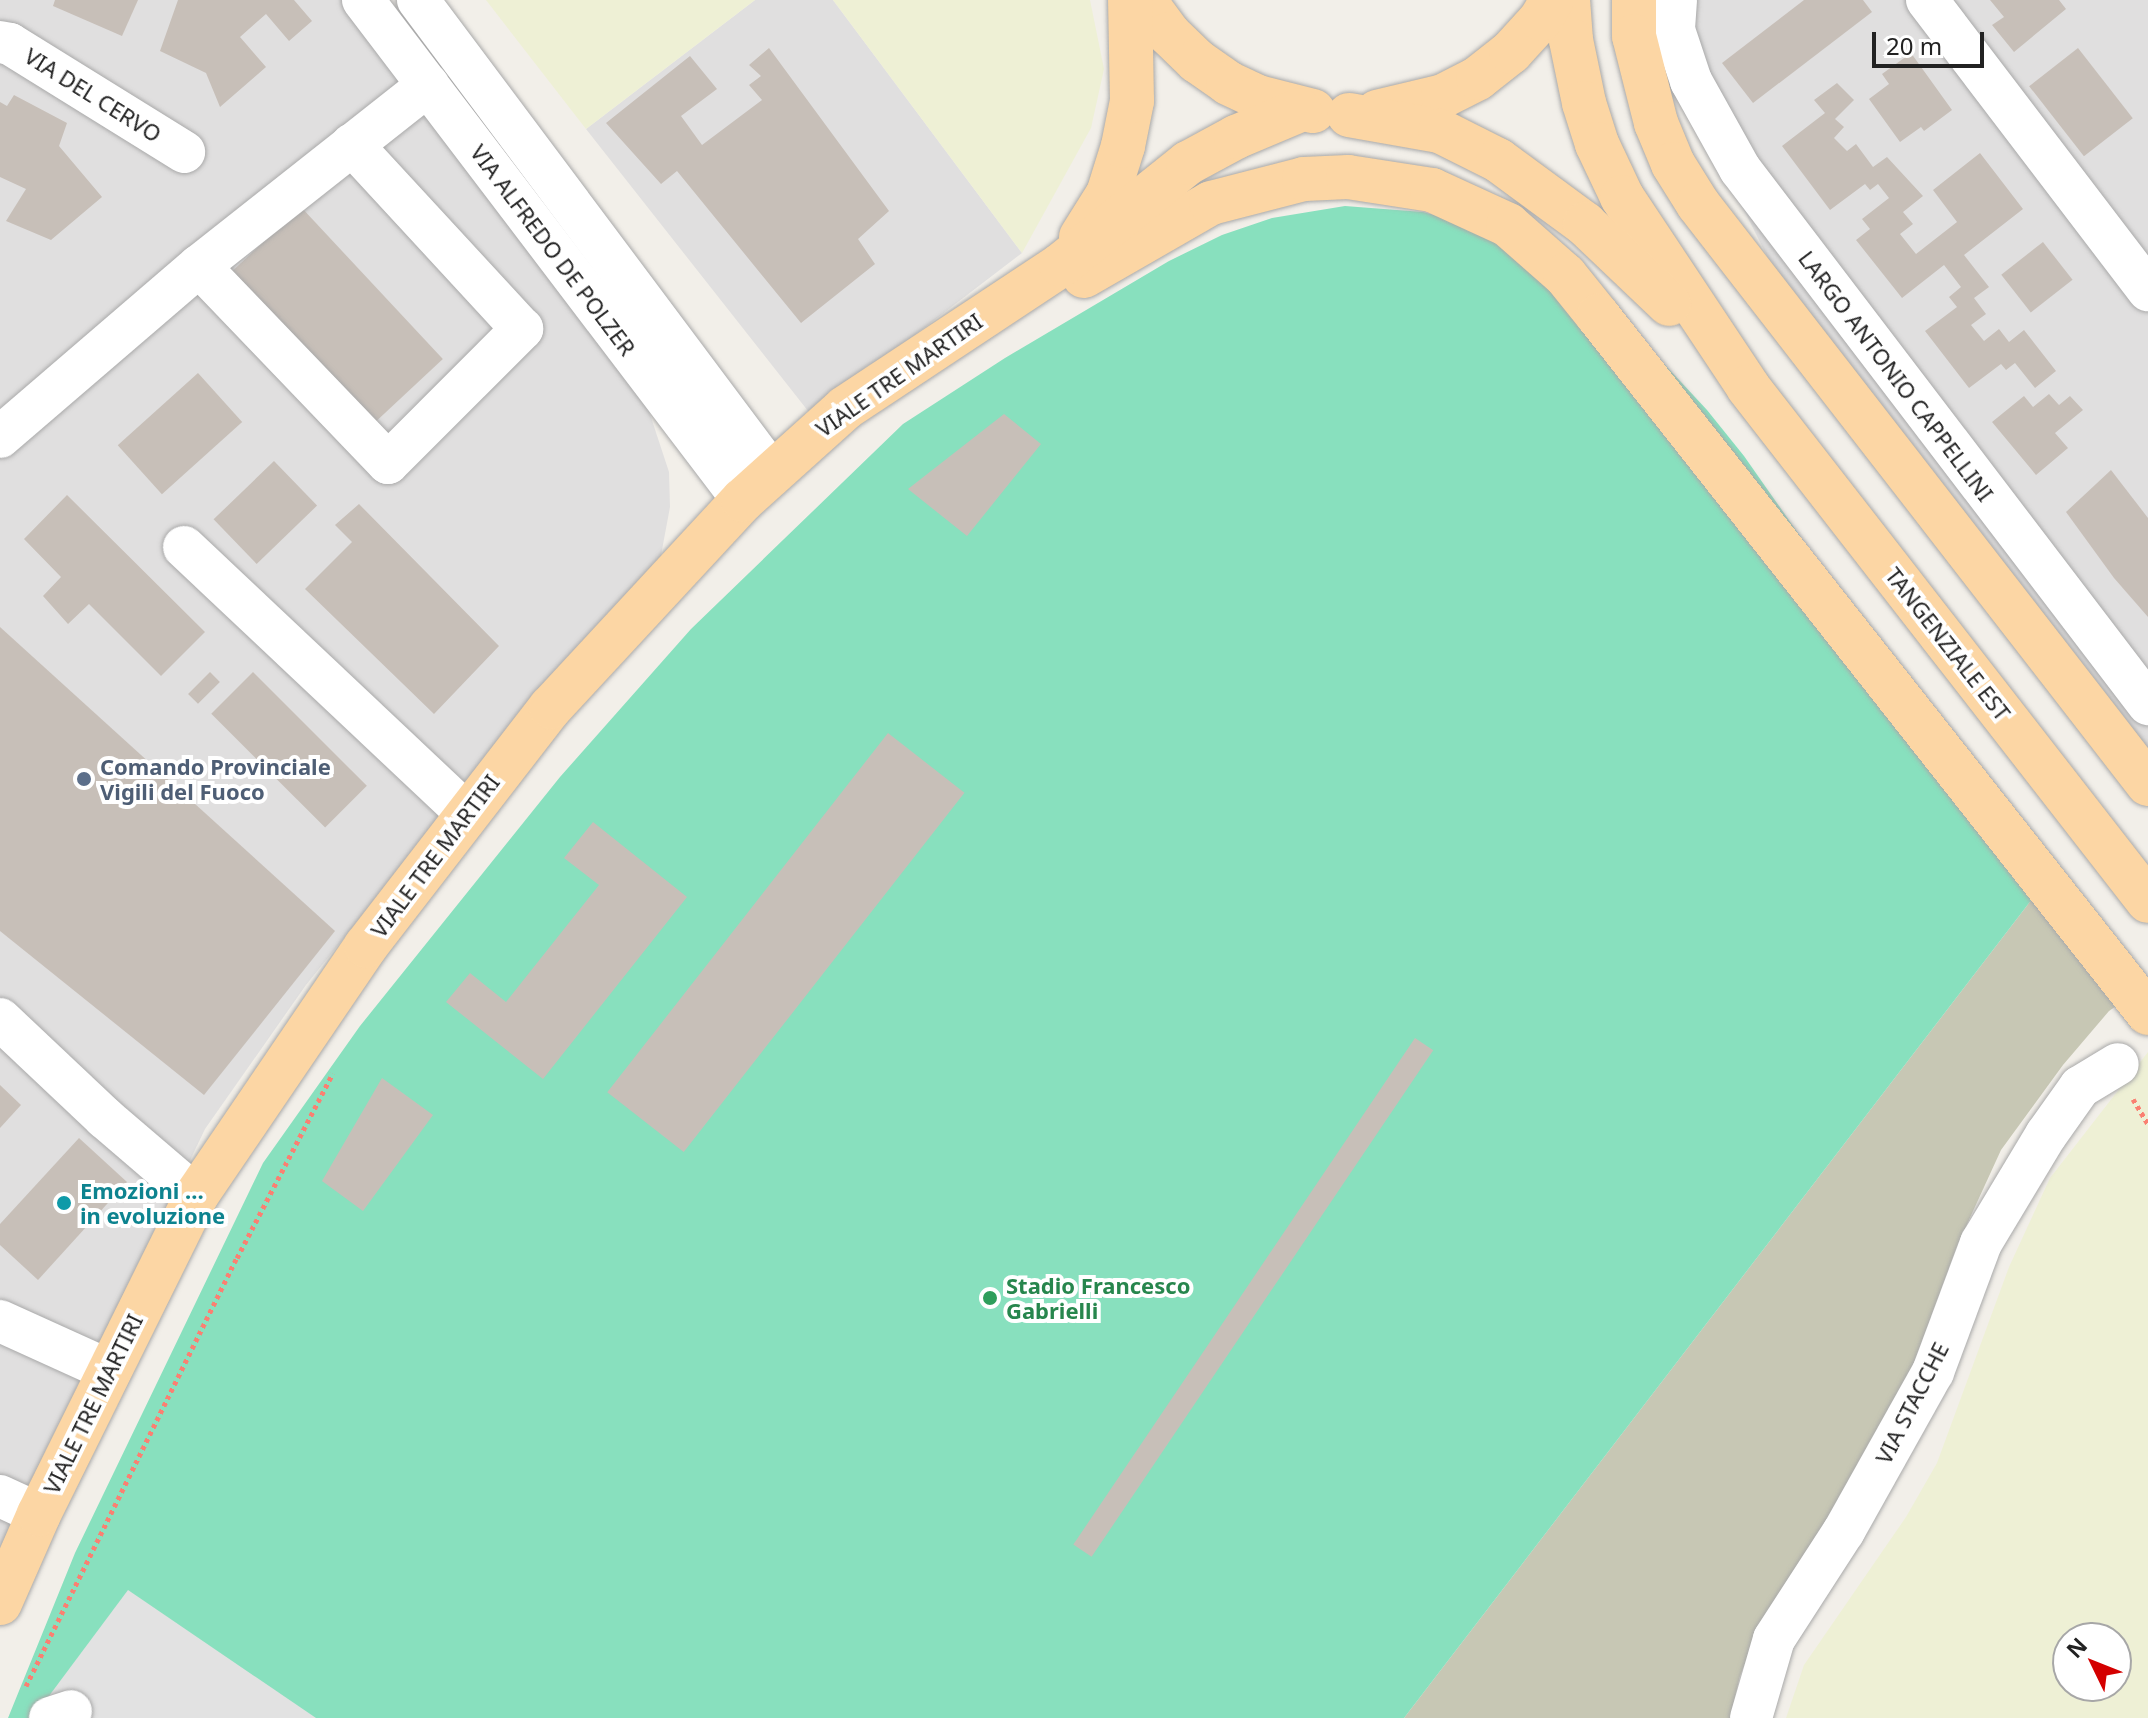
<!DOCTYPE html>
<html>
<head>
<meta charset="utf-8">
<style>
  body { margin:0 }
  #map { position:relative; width:2148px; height:1718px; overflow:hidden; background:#f2efe9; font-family:"Noto Sans",sans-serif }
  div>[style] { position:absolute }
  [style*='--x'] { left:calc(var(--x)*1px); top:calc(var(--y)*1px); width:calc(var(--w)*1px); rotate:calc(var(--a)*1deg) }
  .residential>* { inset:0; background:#e0dfdf }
  .construction>* { inset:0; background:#c7c7b4 }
  .farmland>* { inset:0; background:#eef0d5 }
  .pitch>* { inset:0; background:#88e0be }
  .parking>* { inset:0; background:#e2e2e2 }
  .building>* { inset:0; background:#c7bfb8; transform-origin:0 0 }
  .path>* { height:5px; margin-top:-2.5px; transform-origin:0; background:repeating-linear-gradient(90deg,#fa8072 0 4px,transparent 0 8px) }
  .roads { filter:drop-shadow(0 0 2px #a9a9a9) drop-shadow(0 0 2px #a9a9a9) }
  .minor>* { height:42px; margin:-21px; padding:0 21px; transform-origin:21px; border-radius:21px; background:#fff }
  .major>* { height:44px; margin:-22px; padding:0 22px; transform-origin:22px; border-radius:22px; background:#fcd6a4 }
  .dots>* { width:22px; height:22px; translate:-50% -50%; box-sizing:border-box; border:4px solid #fff; border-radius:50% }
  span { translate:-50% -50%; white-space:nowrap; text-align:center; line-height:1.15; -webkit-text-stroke:8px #fff; paint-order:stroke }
  .street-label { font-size:22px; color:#222 }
  .service-label { font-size:22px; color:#4e5e75; font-weight:700 }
  .left { translate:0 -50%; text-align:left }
  .culture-label { font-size:22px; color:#0d838f; font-weight:700 }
  .leisure-label { font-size:22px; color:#27864d; font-weight:700 }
  .north { position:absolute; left:2052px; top:1622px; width:80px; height:80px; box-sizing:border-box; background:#fff; border:2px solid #a7a7a7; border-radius:50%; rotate:313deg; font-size:22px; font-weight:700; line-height:32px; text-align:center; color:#222 }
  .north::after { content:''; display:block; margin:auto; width:28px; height:36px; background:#d40000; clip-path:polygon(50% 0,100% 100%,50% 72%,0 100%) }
  .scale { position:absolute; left:1872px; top:32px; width:112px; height:36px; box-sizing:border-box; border:4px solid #222; border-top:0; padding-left:10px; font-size:24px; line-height:28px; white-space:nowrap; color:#222; -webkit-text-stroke:6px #fff; paint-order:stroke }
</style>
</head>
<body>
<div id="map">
  <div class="residential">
    <i style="clip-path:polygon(0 0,343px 0,643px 393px,669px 472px,670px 507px,659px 566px,509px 733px,306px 985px,205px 1129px,0 1557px)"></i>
    <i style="clip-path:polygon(755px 0,833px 0,1022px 253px,886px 357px,867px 366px,812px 416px,586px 129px)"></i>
    <i style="clip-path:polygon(1679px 0,2148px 0,2148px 802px,1797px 316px,1714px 150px)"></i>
  </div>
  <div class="construction">
    <i style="clip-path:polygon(2052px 873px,2142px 988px,2109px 1011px,2063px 1065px,2001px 1150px,1957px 1246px,1886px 1438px,1755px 1639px,1740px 1676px,1730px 1718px,1404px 1718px)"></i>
  </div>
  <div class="farmland">
    <i style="clip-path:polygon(486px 0,755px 0,586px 129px)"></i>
    <i style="clip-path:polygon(833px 0,1090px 0,1104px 69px,1091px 128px,1022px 253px)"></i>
    <i style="clip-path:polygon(evenodd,2148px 1052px,2148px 1718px,1786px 1718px,1804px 1665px,1906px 1517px,1937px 1463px,2009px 1267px,2050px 1178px,2148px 1052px,2068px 1638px,2116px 1638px,2116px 1686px,2068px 1686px,2068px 1638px)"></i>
  </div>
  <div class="pitch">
    <i style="clip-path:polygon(1345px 206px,1423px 212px,1481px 228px,1626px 323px,1707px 410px,1744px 456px,1905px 686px,2052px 873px,1404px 1718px,8px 1718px,75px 1553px,263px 1163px,360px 1026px,560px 777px,691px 629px,903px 424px,1005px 358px,1169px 261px,1222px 235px,1272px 218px)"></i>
  </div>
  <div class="parking">
    <i style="clip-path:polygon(128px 1590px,316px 1718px,45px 1718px,43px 1704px)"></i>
  </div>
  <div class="building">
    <i style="clip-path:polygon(55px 0,138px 0,122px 36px,53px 6px)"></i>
    <i style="clip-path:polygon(178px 0,294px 0,312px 21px,289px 41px,266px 14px,240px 37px,266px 67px,220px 107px,206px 73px,160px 51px)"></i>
    <i style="clip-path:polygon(1804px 0,1863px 0,1872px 12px,1753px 103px,1722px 63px)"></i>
    <i style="clip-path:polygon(1990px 0,2059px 0,2066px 9px,2014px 52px,1992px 25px,2004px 17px)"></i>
    <i style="clip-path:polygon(769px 48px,889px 211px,858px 239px,875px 264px,801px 323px,677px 171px,661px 184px,606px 123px,690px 56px,717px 89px,681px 116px,702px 145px,762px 100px,749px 85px,761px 76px,749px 65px)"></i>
    <i style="left:2078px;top:48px;width:89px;height:62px;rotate:52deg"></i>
    <i style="clip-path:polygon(1911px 53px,1952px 110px,1924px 131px,1921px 127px,1900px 142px,1869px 99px,1889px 84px,1882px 74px)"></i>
    <i style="clip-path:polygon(1837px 83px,1854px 100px,1835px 119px,1844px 127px,1834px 138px,1847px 151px,1856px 144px,1873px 167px,1887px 157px,1923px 196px,1903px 212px,1913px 224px,1900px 234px,1916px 254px,1957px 222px,1933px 190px,1980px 153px,2023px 209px,1964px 255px,1989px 287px,1974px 298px,1986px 314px,1971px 325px,1984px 341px,1999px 329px,2009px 342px,2024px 330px,2056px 371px,2035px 388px,2015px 363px,2006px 370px,2001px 364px,1969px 388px,1925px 331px,1957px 307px,1949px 297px,1961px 287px,1944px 265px,1902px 298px,1856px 240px,1870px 229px,1862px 219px,1889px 198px,1878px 184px,1870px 190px,1865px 184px,1830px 210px,1782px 146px,1825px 113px,1814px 100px)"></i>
    <i style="clip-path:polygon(14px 95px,67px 123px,59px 146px,102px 197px,51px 240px,6px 221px,26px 189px,0 177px,0 102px,7px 106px)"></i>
    <i style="left:301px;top:207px;width:208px;height:111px;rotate:47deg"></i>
    <i style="left:2043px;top:242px;width:48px;height:53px;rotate:52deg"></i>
    <i style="left:198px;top:373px;width:66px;height:108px;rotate:48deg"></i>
    <i style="clip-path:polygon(2049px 394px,2059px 405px,2070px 396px,2083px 410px,2055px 433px,2068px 448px,2036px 475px,1992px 422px,2024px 396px,2033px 407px)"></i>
    <i style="clip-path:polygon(1004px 414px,1041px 444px,967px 536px,908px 489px)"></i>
    <i style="left:274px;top:461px;width:62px;height:84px;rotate:46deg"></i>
    <i style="clip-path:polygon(2111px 470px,2148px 518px,2148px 617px,2114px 578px,2066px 512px)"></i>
    <i style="clip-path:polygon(67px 495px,205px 632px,161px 676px,89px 604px,68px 624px,43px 596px,61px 577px,24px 539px)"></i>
    <i style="clip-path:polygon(359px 504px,499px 646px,434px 714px,305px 589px,352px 542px,335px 525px)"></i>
    <i style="clip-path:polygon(0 627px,335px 931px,204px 1095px,0 931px)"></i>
    <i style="left:210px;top:672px;width:14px;height:31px;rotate:45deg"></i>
    <i style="left:253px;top:672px;width:161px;height:59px;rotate:45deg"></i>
    <i style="left:888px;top:733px;width:97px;height:456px;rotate:38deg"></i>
    <i style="clip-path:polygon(593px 822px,687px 897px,543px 1079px,446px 1002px,470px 973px,506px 1002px,599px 885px,564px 858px)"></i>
    <i style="left:1415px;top:1038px;width:22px;height:611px;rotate:34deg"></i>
    <i style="clip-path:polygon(382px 1078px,433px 1115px,363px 1211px,322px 1181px)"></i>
    <i style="clip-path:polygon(0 1085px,21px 1105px,0 1128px)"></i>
    <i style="clip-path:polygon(79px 1138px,127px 1182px,38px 1280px,0 1245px,0 1224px)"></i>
  </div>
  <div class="path">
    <i style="--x:2133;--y:1099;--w:29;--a:59"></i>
    <i style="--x:26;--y:1686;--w:477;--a:-63.8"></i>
    <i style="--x:237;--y:1258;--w:208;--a:-62.6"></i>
  </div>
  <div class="roads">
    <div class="minor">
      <i style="--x:363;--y:0;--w:628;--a:52.77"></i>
      <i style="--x:418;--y:0;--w:589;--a:53.21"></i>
      <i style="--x:1676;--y:0;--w:30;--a:94"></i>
      <i style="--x:1674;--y:30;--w:54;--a:71.6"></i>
      <i style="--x:1691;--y:81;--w:101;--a:60.9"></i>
      <i style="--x:1740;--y:169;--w:673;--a:52.67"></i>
      <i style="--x:1927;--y:0;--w:365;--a:52.7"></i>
      <i style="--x:0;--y:42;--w:10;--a:11"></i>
      <i style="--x:10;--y:44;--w:205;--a:31.8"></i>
      <i style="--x:199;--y:266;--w:273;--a:46.2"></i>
      <i style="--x:388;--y:463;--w:190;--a:-45"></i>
      <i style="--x:522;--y:329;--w:251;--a:-132.7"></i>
      <i style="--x:0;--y:437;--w:262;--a:-40.7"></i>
      <i style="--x:199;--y:266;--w:292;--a:-38.3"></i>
      <i style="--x:184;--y:547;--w:388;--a:43.3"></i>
      <i style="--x:0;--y:1019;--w:144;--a:43.3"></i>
      <i style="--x:105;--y:1118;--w:120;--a:40.6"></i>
      <i style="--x:0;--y:1321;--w:121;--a:24.4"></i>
      <i style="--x:0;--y:1496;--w:43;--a:24.8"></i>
      <i style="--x:50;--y:1718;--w:22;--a:-18"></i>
      <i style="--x:1751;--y:1718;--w:82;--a:-73.8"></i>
      <i style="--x:1774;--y:1639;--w:129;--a:-57.1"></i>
      <i style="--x:1844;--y:1531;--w:182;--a:-60.8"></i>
      <i style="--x:1933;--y:1372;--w:138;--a:-69.6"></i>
      <i style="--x:1981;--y:1243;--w:126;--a:-59"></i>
      <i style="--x:2046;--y:1135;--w:59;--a:-54.7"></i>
      <i style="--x:2080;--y:1087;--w:44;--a:-31.2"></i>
    </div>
    <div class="major">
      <i style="--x:1144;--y:0;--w:42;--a:53.7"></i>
      <i style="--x:1169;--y:34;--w:39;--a:44"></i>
      <i style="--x:1197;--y:61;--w:38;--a:35"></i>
      <i style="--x:1228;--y:83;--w:33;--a:25"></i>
      <i style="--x:1258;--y:97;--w:57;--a:14.3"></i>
      <i style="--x:1568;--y:0;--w:40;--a:85.7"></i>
      <i style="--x:1571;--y:40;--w:64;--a:78.3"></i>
      <i style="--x:1584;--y:103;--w:43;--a:72.4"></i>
      <i style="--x:1597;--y:144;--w:59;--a:64.7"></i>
      <i style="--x:1622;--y:197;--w:228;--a:56.4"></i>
      <i style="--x:1748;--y:387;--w:651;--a:52.11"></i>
      <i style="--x:1634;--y:0;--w:36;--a:90"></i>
      <i style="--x:1634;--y:36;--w:90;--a:75.8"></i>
      <i style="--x:1656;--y:123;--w:44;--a:67.5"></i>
      <i style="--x:1673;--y:164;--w:47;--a:58"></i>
      <i style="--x:1698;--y:204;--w:734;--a:52.19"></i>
      <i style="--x:1377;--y:112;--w:68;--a:-13.6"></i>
      <i style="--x:1443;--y:96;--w:39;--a:-27"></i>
      <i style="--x:1478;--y:78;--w:42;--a:-38.2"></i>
      <i style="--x:1511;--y:52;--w:45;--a:-47.7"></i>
      <i style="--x:1541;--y:19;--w:22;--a:-60"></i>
      <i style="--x:1349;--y:115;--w:92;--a:10"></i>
      <i style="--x:1440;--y:131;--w:65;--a:26.6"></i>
      <i style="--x:1498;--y:160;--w:108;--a:36.3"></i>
      <i style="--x:1585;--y:224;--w:116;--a:43.6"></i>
      <i style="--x:1081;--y:237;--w:51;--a:-57.9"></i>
      <i style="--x:1108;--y:194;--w:50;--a:-72.6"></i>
      <i style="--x:1123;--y:146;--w:46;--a:-78.7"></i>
      <i style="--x:1132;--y:101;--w:101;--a:-91.1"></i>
      <i style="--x:1084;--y:276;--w:146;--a:-29.9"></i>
      <i style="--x:1211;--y:203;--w:96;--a:-14.5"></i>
      <i style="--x:1304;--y:179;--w:44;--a:-2.6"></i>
      <i style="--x:1348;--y:177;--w:85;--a:8.8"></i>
      <i style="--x:1432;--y:190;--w:84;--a:24.7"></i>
      <i style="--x:1508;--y:225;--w:76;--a:41.3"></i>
      <i style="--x:1565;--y:275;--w:53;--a:51.2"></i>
      <i style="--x:1598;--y:316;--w:888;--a:51.72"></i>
      <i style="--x:0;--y:1603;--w:97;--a:-66.3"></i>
      <i style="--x:39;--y:1514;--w:355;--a:-63.7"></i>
      <i style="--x:196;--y:1196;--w:302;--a:-55.8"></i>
      <i style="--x:366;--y:946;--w:302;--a:-52.3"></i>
      <i style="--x:551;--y:707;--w:282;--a:-47.2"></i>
      <i style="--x:743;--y:500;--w:137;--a:-42"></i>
      <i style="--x:845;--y:408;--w:259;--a:-33.5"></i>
      <i style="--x:1061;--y:265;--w:163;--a:-38.8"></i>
      <i style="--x:1188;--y:163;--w:55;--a:-28.4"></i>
      <i style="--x:1236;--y:137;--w:69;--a:-22.9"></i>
    </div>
  </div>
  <div class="dots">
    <i style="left:84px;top:779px;background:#5c6f8a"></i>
    <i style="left:64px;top:1203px;background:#0f9aa8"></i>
    <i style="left:990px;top:1298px;background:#2e9e5b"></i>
  </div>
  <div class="street-label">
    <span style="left:93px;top:95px;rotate:32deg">VIA DEL CERVO</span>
    <span style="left:553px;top:250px;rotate:53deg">VIA ALFREDO DE POLZER</span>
    <span style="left:899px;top:375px;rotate:-35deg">VIALE TRE MARTIRI</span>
    <span style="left:1896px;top:376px;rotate:53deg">LARGO ANTONIO CAPPELLINI</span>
    <span style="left:1948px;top:644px;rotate:52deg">TANGENZIALE EST</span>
    <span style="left:435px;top:856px;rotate:-53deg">VIALE TRE MARTIRI</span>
    <span style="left:1912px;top:1403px;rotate:-63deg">VIA STACCHE</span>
    <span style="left:93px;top:1404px;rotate:-64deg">VIALE TRE MARTIRI</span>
  </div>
  <div class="service-label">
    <span class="left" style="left:100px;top:779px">Comando Provinciale<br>Vigili del Fuoco</span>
  </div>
  <div class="culture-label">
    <span class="left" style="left:80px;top:1203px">Emozioni ...<br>in evoluzione</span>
  </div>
  <div class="leisure-label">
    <span class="left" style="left:1006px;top:1298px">Stadio Francesco<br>Gabrielli</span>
  </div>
  <div class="north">N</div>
  <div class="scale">20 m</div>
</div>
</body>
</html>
